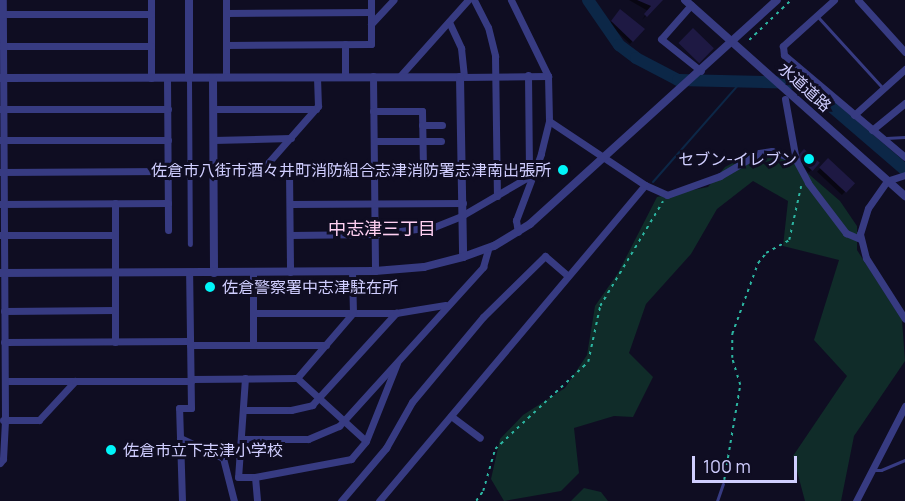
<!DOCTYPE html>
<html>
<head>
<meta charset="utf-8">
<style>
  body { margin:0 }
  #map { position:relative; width:905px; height:501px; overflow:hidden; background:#0f0d22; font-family:Manrope,"Noto Sans JP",sans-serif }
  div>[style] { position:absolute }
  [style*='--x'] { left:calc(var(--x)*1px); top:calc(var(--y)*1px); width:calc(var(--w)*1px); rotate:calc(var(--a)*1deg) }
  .green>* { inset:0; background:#102c29 }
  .shadow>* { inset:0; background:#0007; transform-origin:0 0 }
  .stream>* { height:2px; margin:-1px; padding:0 1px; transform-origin:1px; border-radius:1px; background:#0c2747 }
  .river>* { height:12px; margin:-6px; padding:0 6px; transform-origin:6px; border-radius:6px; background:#0c2747 }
  .building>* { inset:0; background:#1e1943; transform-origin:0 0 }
  .path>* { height:1.5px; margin-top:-0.75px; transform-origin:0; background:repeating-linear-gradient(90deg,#2cb5a1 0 3px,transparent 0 7.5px) }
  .service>* { height:3px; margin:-1.5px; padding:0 1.5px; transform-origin:1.5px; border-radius:1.5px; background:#373b82 }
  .pedestrian>* { height:5px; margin:-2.5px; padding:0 2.5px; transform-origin:2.5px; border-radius:2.5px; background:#373b82 }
  .minor>* { height:7px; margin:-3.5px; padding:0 3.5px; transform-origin:3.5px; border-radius:3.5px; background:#373b82 }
  .tertiary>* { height:8px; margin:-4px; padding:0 4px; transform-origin:4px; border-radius:4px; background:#373b82 }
  .dots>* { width:16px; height:16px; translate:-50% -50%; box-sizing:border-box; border:3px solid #0f0d22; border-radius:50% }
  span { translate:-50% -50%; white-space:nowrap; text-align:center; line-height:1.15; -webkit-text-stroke:6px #0f0d22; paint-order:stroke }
  .street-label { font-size:16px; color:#d0ceff }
  .poi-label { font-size:16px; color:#d0ceff }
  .right { translate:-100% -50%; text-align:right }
  .left { translate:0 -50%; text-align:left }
  .neighbourhood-label { font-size:18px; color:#ffd0f2 }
  .scale { position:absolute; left:692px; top:456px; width:105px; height:27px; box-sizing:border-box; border:3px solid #d0ceff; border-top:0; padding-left:8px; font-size:18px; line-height:21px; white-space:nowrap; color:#d0ceff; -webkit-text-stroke:4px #0f0d22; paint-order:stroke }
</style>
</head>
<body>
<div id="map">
  <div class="green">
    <i style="clip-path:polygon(757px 150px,782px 151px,840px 201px,857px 226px,857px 250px,902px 320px,905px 361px,854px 436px,841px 501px,805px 501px,793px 456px,847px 376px,814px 340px,839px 260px,783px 246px,788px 201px,753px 181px,717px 209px,691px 254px,646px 304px,629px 353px,653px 377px,633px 417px,614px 416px,574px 428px,579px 473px,561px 491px,504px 501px,491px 479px,500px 439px,523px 415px,565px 388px,587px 355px,595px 306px,618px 273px,657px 197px,708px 187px,725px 167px)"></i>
    <i style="clip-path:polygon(584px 488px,601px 492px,608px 501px,571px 501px)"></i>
  </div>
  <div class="shadow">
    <i style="clip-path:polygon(629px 0,661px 0,642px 20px,648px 11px)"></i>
    <i style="clip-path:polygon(618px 14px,643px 29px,630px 44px,609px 24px)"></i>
    <i style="left:804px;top:151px;width:18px;height:13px;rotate:41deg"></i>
    <i style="left:828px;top:160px;width:34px;height:16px;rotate:43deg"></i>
  </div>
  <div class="stream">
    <i style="--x:653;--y:182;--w:133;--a:-48.7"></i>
  </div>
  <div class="river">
    <i style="--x:588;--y:0;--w:55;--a:55.4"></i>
    <i style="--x:619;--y:45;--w:21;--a:37"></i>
    <i style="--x:636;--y:58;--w:47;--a:27.6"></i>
    <i style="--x:678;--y:80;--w:126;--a:1.4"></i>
    <i style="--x:804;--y:83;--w:133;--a:40.7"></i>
  </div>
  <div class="building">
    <i style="clip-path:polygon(637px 0,663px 0,647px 17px,644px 14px,651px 6px)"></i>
    <i style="clip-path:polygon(620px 9px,645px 29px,633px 42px,611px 21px)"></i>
    <i style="left:693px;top:28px;width:29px;height:21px;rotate:44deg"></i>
    <i style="left:804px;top:149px;width:21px;height:11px;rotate:41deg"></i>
    <i style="left:828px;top:158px;width:37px;height:13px;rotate:43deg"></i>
  </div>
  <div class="path">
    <i style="--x:749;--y:40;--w:58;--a:-43.6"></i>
    <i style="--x:724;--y:480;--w:96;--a:-80.4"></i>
    <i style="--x:740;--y:385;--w:28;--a:-107"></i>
    <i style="--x:732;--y:358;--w:24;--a:-90"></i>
    <i style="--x:732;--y:334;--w:76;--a:-69.9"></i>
    <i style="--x:758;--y:263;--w:13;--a:-51"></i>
    <i style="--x:766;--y:253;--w:26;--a:-29"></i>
    <i style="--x:789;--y:240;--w:55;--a:-77.5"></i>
    <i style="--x:476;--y:501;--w:12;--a:-55"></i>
    <i style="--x:483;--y:491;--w:44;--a:-74.1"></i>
    <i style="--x:495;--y:449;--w:127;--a:-43.1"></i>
    <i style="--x:588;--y:362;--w:57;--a:-77.9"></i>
    <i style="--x:600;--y:306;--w:122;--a:-59"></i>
  </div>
  <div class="service">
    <i style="--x:818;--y:17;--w:95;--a:47.6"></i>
    <i style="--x:886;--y:138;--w:19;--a:-3"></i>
    <i style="--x:873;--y:470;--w:8;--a:0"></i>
    <i style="--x:881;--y:470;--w:26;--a:-23"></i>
    <i style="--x:717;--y:501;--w:18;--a:-71"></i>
  </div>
  <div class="pedestrian">
    <i style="--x:189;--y:78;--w:166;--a:89.7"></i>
  </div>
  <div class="minor">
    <i style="--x:151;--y:0;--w:78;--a:90"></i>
    <i style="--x:474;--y:0;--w:30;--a:63"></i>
    <i style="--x:488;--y:27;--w:30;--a:76"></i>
    <i style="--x:495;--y:56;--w:140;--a:89.2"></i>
    <i style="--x:511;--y:0;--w:85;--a:64"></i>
    <i style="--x:548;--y:76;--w:45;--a:88.7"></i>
    <i style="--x:549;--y:121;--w:34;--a:104"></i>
    <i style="--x:541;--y:154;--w:71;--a:110.7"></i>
    <i style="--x:516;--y:220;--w:12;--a:81"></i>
    <i style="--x:834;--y:0;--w:69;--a:138"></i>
    <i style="--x:783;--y:46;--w:9;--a:84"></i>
    <i style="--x:784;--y:55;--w:158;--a:40.1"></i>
    <i style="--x:858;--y:0;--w:70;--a:47.9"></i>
    <i style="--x:691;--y:5;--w:45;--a:131.4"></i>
    <i style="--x:661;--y:39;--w:51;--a:38.7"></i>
    <i style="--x:226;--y:13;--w:145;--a:-0.4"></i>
    <i style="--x:1;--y:14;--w:150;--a:0"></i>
    <i style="--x:449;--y:22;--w:29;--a:65"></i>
    <i style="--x:461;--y:48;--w:27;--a:84"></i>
    <i style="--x:371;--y:24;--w:33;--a:-47"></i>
    <i style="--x:345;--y:44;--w:33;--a:90"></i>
    <i style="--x:226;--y:45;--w:145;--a:-0.4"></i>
    <i style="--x:371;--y:44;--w:44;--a:-90"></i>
    <i style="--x:0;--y:46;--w:151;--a:0"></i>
    <i style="--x:528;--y:75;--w:99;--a:89.4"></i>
    <i style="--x:373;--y:76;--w:195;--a:89.4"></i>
    <i style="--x:400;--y:76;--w:102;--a:-48.2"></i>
    <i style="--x:226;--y:77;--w:77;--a:-90"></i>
    <i style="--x:460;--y:77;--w:88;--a:-0.7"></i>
    <i style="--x:167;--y:78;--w:152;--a:89.6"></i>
    <i style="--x:785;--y:99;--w:62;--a:79.8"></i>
    <i style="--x:796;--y:160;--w:26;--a:62"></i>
    <i style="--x:808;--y:183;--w:63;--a:52.8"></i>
    <i style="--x:846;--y:233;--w:15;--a:23"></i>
    <i style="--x:0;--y:109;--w:168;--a:0"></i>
    <i style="--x:213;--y:109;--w:103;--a:0"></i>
    <i style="--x:373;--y:111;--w:49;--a:0"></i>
    <i style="--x:422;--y:111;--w:60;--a:89"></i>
    <i style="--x:854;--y:115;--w:69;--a:-42"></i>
    <i style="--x:422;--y:125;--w:20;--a:0"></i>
    <i style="--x:872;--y:130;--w:43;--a:-39.3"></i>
    <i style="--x:0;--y:140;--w:168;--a:0"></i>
    <i style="--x:213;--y:140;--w:78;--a:-1.5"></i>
    <i style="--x:374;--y:141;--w:67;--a:0"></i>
    <i style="--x:213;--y:170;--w:249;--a:0.2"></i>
    <i style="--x:289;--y:171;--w:101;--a:89.4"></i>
    <i style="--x:0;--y:172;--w:168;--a:-0.3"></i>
    <i style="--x:260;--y:172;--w:88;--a:-48.7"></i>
    <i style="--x:318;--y:106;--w:29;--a:-92"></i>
    <i style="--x:905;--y:175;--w:19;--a:162"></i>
    <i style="--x:887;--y:181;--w:33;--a:125"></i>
    <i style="--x:868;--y:208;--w:27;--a:107"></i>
    <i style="--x:860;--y:234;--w:25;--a:76"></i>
    <i style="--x:866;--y:258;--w:72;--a:57.4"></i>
    <i style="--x:645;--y:185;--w:24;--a:24"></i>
    <i style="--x:667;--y:195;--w:56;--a:-19.7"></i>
    <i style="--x:720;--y:176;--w:45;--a:-30.5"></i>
    <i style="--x:759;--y:153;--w:13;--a:-9"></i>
    <i style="--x:772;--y:151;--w:26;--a:21"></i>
    <i style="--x:0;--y:204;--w:168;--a:-0.3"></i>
    <i style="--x:290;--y:204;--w:173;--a:-0.3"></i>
    <i style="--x:0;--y:235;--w:115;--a:0"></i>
    <i style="--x:290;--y:235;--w:85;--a:-0.7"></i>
    <i style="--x:375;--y:234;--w:59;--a:-6.8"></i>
    <i style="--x:434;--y:227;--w:31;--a:-22"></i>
    <i style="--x:463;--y:215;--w:83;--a:-30.3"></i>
    <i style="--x:4;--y:311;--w:111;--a:-0.5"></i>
    <i style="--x:253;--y:313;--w:143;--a:0"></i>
    <i style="--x:396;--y:313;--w:50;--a:-9.3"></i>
    <i style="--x:4;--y:342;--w:186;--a:-0.3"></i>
    <i style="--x:115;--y:342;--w:139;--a:-90"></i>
    <i style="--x:190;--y:345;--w:136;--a:0"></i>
    <i style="--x:253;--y:345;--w:73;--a:-90"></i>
    <i style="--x:245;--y:378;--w:99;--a:94"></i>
    <i style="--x:238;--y:477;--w:17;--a:0"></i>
    <i style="--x:255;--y:477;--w:98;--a:-10.6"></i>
    <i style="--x:351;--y:459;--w:23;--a:-50"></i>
    <i style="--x:366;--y:441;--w:84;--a:-68.3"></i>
    <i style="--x:297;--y:378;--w:86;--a:-49.3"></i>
    <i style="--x:353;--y:313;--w:41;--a:-91.4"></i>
    <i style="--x:191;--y:379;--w:106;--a:-0.5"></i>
    <i style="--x:297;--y:378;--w:93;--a:42.4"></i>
    <i style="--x:5;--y:381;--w:70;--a:0"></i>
    <i style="--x:245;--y:410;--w:46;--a:0"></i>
    <i style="--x:291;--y:410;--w:22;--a:-13"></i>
    <i style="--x:312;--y:405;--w:125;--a:-47.6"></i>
    <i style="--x:451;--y:416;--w:36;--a:37"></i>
    <i style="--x:3;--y:420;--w:36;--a:0"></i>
    <i style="--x:39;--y:420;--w:53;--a:-47.3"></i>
    <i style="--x:75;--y:381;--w:116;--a:0"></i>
    <i style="--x:180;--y:438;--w:47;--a:24.9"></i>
    <i style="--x:223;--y:458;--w:44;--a:75.7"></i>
    <i style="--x:241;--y:439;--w:67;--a:0"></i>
    <i style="--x:308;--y:439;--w:34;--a:-23"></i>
    <i style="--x:339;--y:426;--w:215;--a:-47.8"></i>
    <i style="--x:483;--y:267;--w:19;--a:-74"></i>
    <i style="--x:0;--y:463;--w:5;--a:-53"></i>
    <i style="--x:3;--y:459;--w:39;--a:-87"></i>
    <i style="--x:5;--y:420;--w:420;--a:-90.3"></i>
    <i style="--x:255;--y:477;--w:24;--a:85"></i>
    <i style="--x:182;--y:501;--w:93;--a:-91.8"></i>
    <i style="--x:179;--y:408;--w:12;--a:0"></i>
    <i style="--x:191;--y:408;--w:135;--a:-90.8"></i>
    <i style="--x:341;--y:501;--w:70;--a:-49.7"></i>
    <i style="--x:386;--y:448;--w:53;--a:-60.5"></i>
    <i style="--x:412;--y:402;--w:111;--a:-50.1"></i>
    <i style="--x:483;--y:317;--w:87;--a:-44.5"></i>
    <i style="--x:545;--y:256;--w:30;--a:41"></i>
    <i style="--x:379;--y:501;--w:413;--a:-49.9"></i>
    <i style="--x:645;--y:185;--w:115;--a:-146.3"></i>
    <i style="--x:856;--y:501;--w:107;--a:-62.7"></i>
  </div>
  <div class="tertiary">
    <i style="--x:685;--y:0;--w:295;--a:41.7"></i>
    <i style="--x:0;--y:78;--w:460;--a:-0.1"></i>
    <i style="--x:460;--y:77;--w:180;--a:89"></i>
    <i style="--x:189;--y:78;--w:78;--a:-90"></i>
    <i style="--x:213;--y:78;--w:195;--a:89.7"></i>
    <i style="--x:0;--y:273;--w:375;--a:-0.3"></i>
    <i style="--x:375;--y:271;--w:49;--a:-4.7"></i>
    <i style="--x:424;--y:267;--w:40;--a:-14.4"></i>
    <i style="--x:463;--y:257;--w:33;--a:-20"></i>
    <i style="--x:494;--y:246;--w:42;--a:-31.4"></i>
    <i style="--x:530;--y:224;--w:333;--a:-42.2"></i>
  </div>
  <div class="dots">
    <i style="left:809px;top:159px;background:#00f5f9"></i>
    <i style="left:563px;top:170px;background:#00f5f9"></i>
    <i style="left:210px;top:287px;background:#00f5f9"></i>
    <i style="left:111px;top:450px;background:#00f5f9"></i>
  </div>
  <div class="street-label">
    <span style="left:805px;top:87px;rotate:42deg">水道道路</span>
  </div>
  <div class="poi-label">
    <span class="right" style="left:797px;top:159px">セブン-イレブン</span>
    <span class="right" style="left:551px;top:170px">佐倉市八街市酒々井町消防組合志津消防署志津南出張所</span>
    <span class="left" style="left:222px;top:287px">佐倉警察署中志津駐在所</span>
    <span class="left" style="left:123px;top:450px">佐倉市立下志津小学校</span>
  </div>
  <div class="neighbourhood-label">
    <span style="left:382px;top:228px">中志津三丁目</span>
  </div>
  <div class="scale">100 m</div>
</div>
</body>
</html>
